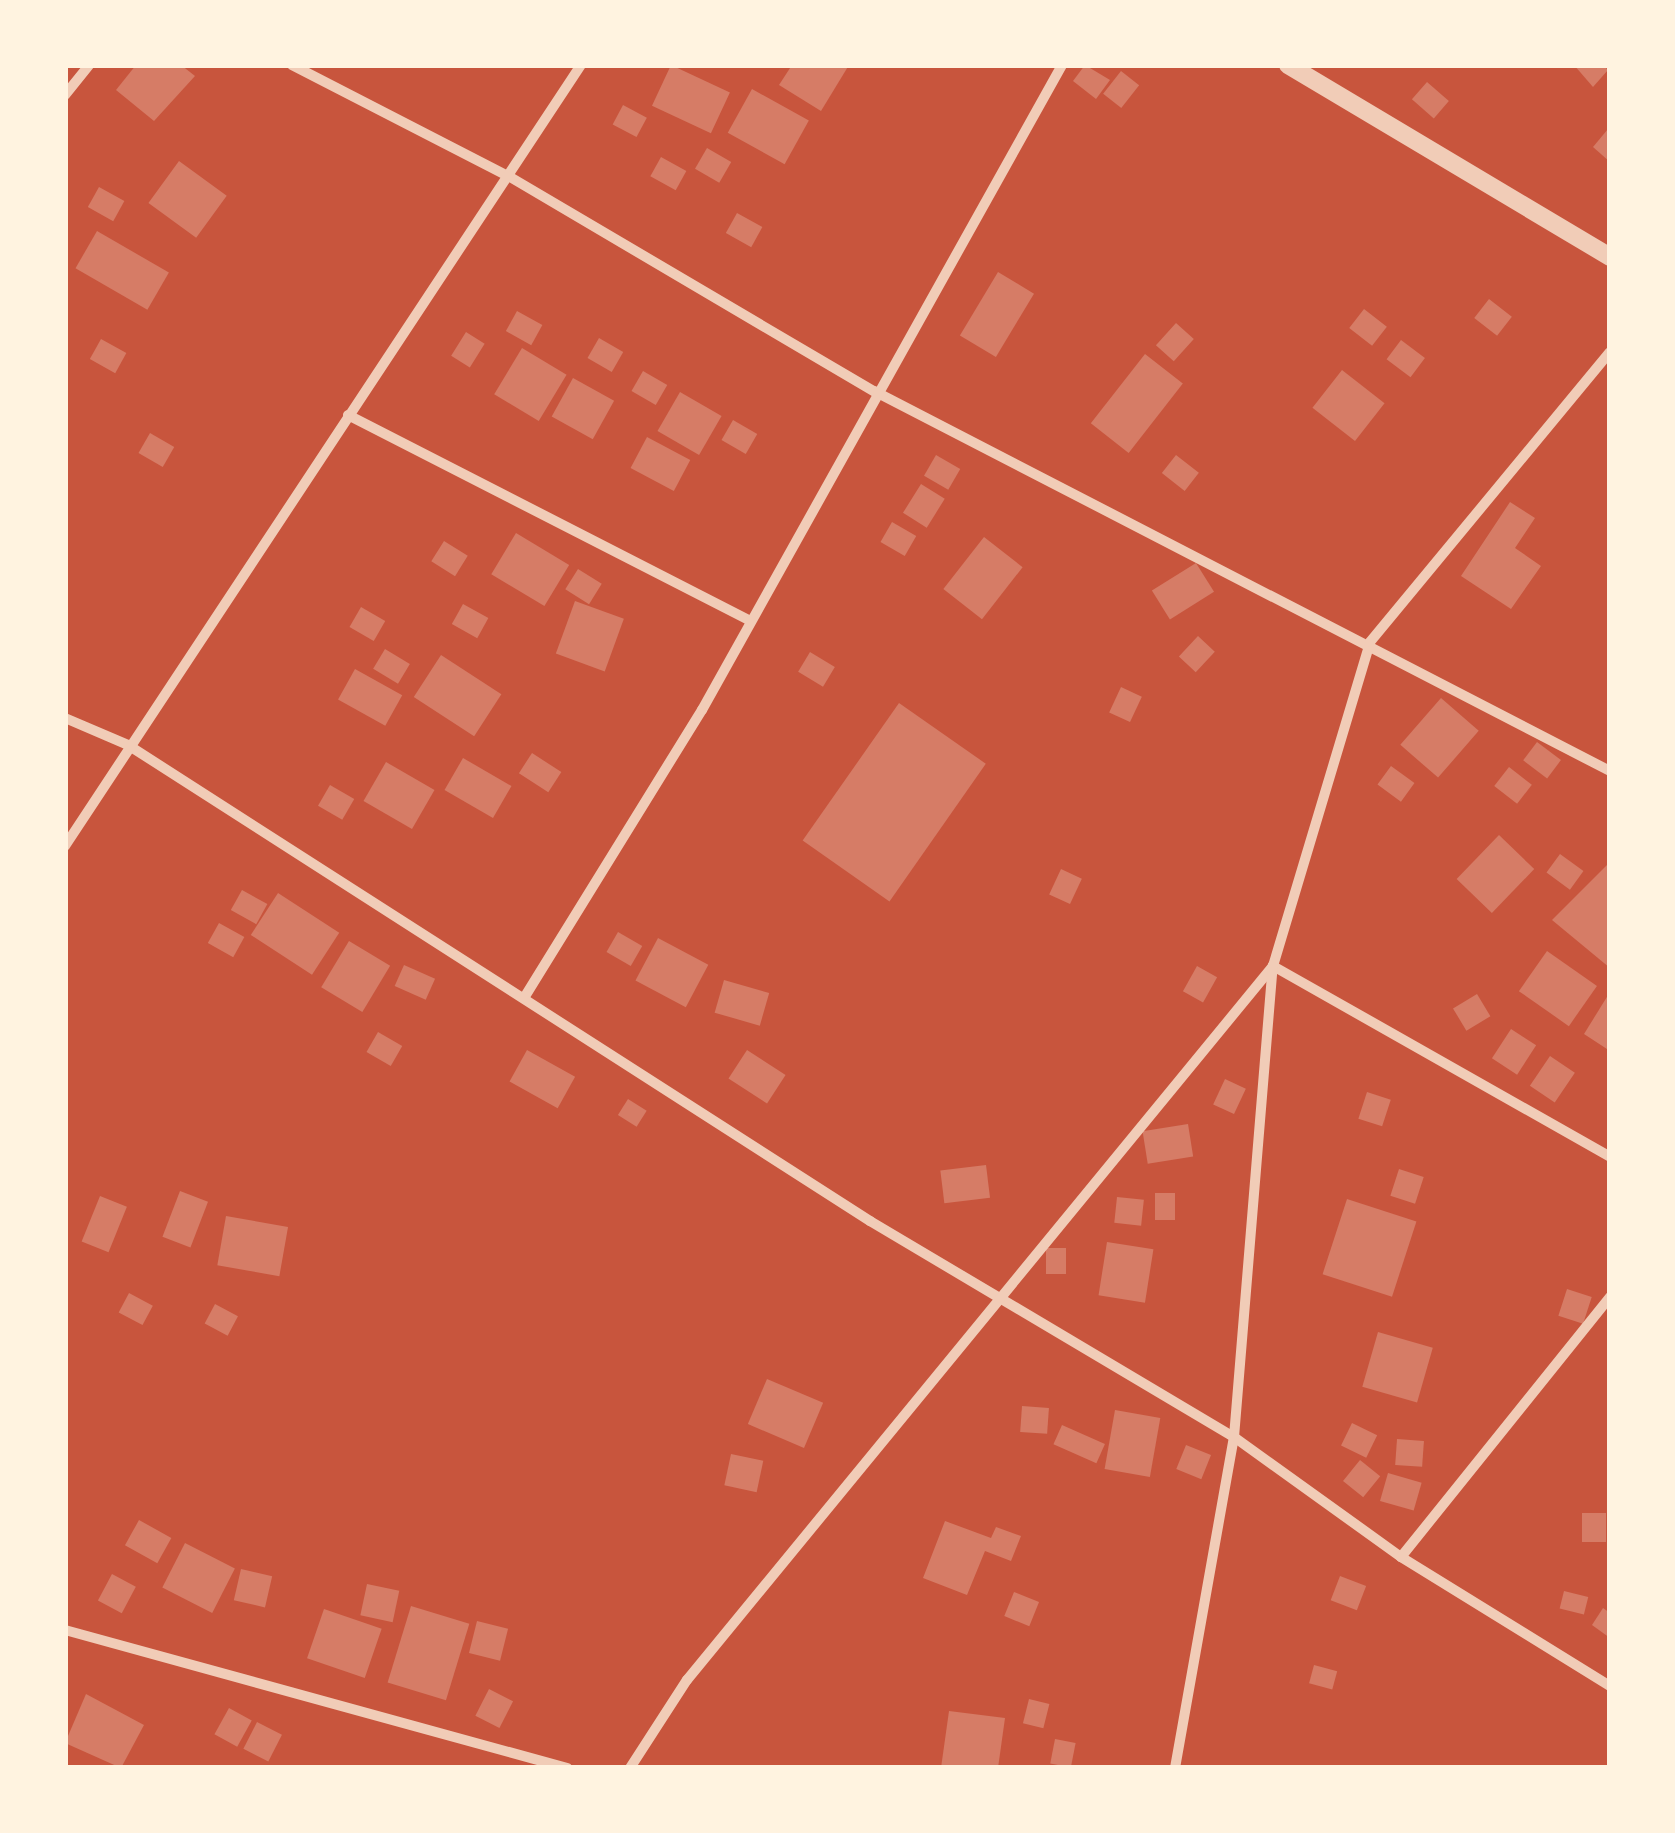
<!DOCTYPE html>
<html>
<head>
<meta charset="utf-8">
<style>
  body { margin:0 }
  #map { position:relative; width:1675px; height:1833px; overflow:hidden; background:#c8553d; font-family:Cabin,sans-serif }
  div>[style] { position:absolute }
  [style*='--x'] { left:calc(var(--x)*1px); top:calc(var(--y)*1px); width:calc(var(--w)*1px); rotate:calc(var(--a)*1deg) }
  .building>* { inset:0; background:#d67c66; transform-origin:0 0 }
  .minor>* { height:10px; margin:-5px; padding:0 5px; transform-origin:5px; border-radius:5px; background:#f1ccb7 }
  .tertiary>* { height:18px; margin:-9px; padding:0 9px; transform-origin:9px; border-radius:9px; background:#f1ccb7 }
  span { translate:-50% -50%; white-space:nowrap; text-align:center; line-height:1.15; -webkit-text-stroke:8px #fff3e0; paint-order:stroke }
  .frame { position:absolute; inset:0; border:68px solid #fff3e0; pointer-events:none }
</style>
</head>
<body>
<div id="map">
  <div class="building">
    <i style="clip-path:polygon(136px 65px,181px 65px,195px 76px,154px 121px,116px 90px)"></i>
    <i style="left:671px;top:65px;width:65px;height:45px;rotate:25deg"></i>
    <i style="clip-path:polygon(792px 65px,849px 65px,821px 111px,779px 85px)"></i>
    <i style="clip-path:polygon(1085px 65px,1110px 80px,1096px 99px,1073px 81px)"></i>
    <i style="clip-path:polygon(1574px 65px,1603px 65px,1608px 70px,1593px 87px)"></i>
    <i style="left:1121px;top:71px;width:23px;height:29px;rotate:38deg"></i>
    <i style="left:1427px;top:82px;width:29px;height:23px;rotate:41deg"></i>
    <i style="left:752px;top:89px;width:65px;height:50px;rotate:29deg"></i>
    <i style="left:623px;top:105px;width:27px;height:22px;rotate:28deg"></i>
    <i style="clip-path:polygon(1608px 129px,1610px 131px,1610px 162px,1593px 147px)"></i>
    <i style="left:707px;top:148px;width:28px;height:24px;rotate:30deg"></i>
    <i style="left:661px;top:157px;width:29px;height:22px;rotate:29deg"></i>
    <i style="left:179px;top:161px;width:59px;height:52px;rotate:36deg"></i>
    <i style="left:99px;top:187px;width:29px;height:23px;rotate:29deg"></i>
    <i style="left:737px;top:213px;width:29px;height:23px;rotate:29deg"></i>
    <i style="left:97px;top:231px;width:83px;height:43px;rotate:30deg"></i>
    <i style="left:998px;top:272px;width:42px;height:74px;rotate:31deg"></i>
    <i style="left:1489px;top:299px;width:29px;height:24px;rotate:38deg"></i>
    <i style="left:1364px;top:309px;width:29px;height:24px;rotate:38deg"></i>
    <i style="left:517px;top:311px;width:29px;height:23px;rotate:29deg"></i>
    <i style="left:1176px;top:323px;width:24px;height:30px;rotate:42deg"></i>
    <i style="left:466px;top:332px;width:22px;height:28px;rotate:32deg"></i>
    <i style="left:599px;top:338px;width:28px;height:23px;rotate:30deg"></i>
    <i style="left:101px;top:339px;width:29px;height:23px;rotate:29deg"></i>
    <i style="left:1401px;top:340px;width:30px;height:24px;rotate:37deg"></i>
    <i style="left:522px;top:348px;width:52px;height:54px;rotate:31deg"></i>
    <i style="left:1145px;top:354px;width:48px;height:88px;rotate:38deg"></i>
    <i style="left:1342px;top:370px;width:54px;height:48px;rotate:38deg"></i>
    <i style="left:643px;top:371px;width:28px;height:23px;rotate:30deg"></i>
    <i style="left:573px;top:378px;width:47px;height:44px;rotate:29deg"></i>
    <i style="left:680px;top:392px;width:48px;height:45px;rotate:30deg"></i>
    <i style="left:733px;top:420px;width:28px;height:23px;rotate:30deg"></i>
    <i style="left:150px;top:433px;width:28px;height:23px;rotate:30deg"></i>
    <i style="left:647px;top:437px;width:49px;height:35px;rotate:28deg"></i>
    <i style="left:936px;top:455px;width:28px;height:24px;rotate:30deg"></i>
    <i style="left:1176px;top:455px;width:29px;height:23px;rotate:38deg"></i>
    <i style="left:921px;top:484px;width:28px;height:34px;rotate:32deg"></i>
    <i style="clip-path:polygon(1510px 502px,1535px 518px,1515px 548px,1541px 566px,1511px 609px,1461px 576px)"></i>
    <i style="left:892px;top:522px;width:28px;height:23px;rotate:30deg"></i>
    <i style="left:516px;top:533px;width:62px;height:48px;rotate:31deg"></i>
    <i style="left:984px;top:537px;width:49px;height:66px;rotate:38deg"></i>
    <i style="left:444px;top:541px;width:28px;height:24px;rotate:32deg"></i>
    <i style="left:1196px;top:563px;width:34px;height:52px;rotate:58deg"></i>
    <i style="left:578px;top:569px;width:28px;height:24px;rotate:32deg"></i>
    <i style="left:575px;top:601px;width:52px;height:56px;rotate:20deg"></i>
    <i style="left:463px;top:604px;width:29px;height:23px;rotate:29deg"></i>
    <i style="left:361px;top:607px;width:28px;height:23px;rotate:30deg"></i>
    <i style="left:1198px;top:636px;width:23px;height:28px;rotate:43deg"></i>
    <i style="left:385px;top:649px;width:29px;height:23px;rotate:31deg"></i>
    <i style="left:810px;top:652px;width:29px;height:23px;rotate:31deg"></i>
    <i style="left:441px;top:655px;width:72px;height:50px;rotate:33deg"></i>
    <i style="left:355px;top:669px;width:54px;height:35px;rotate:29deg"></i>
    <i style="left:1121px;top:687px;width:23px;height:28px;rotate:25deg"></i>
    <i style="left:1441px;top:698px;width:50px;height:62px;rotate:41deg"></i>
    <i style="left:899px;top:703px;width:106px;height:168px;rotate:35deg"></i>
    <i style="left:1537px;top:742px;width:30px;height:23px;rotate:37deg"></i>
    <i style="left:532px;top:753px;width:35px;height:24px;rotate:33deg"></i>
    <i style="left:463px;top:758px;width:56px;height:37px;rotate:30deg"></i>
    <i style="left:386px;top:762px;width:56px;height:45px;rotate:30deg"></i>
    <i style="left:1391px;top:766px;width:29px;height:23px;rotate:36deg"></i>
    <i style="left:1509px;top:767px;width:29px;height:24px;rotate:38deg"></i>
    <i style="left:330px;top:785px;width:28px;height:24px;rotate:30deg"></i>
    <i style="left:1499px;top:835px;width:49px;height:61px;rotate:44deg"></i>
    <i style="left:1560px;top:854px;width:29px;height:23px;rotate:36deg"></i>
    <i style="clip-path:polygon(1610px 862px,1610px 968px,1552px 920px)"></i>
    <i style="left:1061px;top:869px;width:23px;height:28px;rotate:25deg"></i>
    <i style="left:242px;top:890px;width:29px;height:23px;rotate:29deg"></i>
    <i style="left:278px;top:893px;width:73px;height:50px;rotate:33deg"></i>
    <i style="left:219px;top:923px;width:29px;height:23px;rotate:29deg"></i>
    <i style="left:618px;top:932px;width:28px;height:23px;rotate:30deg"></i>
    <i style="left:658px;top:938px;width:57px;height:48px;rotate:28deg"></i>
    <i style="left:349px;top:941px;width:48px;height:54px;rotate:31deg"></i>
    <i style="left:1547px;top:951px;width:61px;height:49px;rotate:35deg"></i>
    <i style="left:404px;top:965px;width:34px;height:23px;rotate:24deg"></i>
    <i style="left:1197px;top:966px;width:23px;height:29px;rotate:29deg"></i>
    <i style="left:724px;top:980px;width:47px;height:34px;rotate:16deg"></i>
    <i style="clip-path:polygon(1610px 992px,1610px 1051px,1584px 1034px)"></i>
    <i style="left:1477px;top:994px;width:26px;height:28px;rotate:59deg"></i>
    <i style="left:1511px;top:1029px;width:30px;height:35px;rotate:33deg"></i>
    <i style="left:378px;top:1032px;width:28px;height:23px;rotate:30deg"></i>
    <i style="left:527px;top:1050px;width:55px;height:36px;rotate:29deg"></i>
    <i style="left:747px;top:1050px;width:46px;height:34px;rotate:33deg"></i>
    <i style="left:1550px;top:1056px;width:30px;height:36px;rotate:34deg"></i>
    <i style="left:1225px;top:1079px;width:23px;height:28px;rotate:25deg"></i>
    <i style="left:1367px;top:1092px;width:25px;height:28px;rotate:18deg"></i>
    <i style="left:628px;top:1099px;width:22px;height:19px;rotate:32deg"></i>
    <i style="left:1188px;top:1124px;width:33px;height:46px;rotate:81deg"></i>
    <i style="left:986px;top:1165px;width:33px;height:46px;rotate:83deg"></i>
    <i style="left:1399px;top:1169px;width:26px;height:28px;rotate:18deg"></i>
    <i style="left:180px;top:1191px;width:30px;height:49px;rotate:21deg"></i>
    <i style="left:1155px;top:1193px;width:20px;height:27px"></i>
    <i style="left:100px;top:1196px;width:29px;height:49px;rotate:22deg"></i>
    <i style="left:1117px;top:1197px;width:27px;height:26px;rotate:6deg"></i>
    <i style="left:1347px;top:1199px;width:73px;height:79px;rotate:18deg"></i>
    <i style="left:226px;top:1216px;width:63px;height:50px;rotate:10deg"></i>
    <i style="left:1107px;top:1242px;width:47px;height:54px;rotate:9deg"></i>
    <i style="left:1046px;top:1248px;width:20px;height:26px"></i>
    <i style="left:1567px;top:1289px;width:26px;height:28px;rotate:18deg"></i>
    <i style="left:129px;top:1293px;width:27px;height:22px;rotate:28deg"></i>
    <i style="left:215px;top:1304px;width:26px;height:22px;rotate:28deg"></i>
    <i style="left:1378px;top:1332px;width:57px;height:57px;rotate:16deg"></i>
    <i style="left:767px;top:1379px;width:61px;height:49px;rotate:23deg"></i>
    <i style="left:1022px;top:1406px;width:27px;height:26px;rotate:4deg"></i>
    <i style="left:1115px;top:1410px;width:46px;height:60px;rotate:10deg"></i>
    <i style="left:1352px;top:1423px;width:28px;height:25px;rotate:26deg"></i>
    <i style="left:1062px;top:1425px;width:47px;height:21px;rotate:24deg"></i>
    <i style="left:1397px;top:1439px;width:27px;height:26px;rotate:4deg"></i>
    <i style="left:1186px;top:1445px;width:27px;height:26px;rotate:22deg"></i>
    <i style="left:731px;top:1454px;width:33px;height:32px;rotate:12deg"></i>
    <i style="left:1360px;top:1460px;width:26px;height:27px;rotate:39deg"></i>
    <i style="left:1388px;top:1473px;width:35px;height:29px;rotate:16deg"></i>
    <i style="left:1582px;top:1513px;width:24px;height:29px"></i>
    <i style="left:139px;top:1520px;width:37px;height:29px;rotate:29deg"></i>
    <i style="clip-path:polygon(945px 1521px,991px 1538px,996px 1527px,1021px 1536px,1011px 1561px,985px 1551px,967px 1595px,923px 1578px)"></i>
    <i style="left:185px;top:1543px;width:56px;height:50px;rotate:27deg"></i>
    <i style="left:241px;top:1569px;width:32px;height:32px;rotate:13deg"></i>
    <i style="left:112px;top:1574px;width:27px;height:30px;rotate:28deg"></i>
    <i style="left:1340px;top:1576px;width:28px;height:26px;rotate:21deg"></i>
    <i style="left:367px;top:1584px;width:33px;height:32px;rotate:12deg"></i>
    <i style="left:1564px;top:1591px;width:25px;height:18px;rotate:14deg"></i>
    <i style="left:1014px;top:1592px;width:27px;height:26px;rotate:22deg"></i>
    <i style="left:411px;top:1606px;width:61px;height:80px;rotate:17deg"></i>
    <i style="clip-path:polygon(1603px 1608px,1610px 1613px,1610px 1638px,1592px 1625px)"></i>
    <i style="left:324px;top:1609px;width:61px;height:52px;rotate:19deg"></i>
    <i style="left:477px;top:1621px;width:32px;height:33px;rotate:14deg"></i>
    <i style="left:1314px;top:1665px;width:24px;height:19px;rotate:15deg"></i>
    <i style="left:489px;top:1689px;width:27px;height:30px;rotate:27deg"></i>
    <i style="clip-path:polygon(86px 1694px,144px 1725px,121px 1768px,65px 1743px)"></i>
    <i style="left:1029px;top:1699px;width:21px;height:25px;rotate:14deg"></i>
    <i style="left:229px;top:1708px;width:26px;height:30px;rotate:29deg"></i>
    <i style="clip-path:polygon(949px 1711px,1005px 1718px,998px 1768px,941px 1768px)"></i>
    <i style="left:257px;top:1722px;width:28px;height:30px;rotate:27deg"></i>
    <i style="left:1055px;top:1739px;width:21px;height:25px;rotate:11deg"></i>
  </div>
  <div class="minor">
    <i style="--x:292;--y:65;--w:245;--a:27.2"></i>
    <i style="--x:510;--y:177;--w:422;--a:30.5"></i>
    <i style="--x:874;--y:391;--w:828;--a:27.31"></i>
    <i style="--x:65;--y:95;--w:38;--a:-51"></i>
    <i style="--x:348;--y:415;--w:452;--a:27.1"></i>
    <i style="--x:65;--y:718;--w:69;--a:23.2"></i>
    <i style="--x:128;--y:745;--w:882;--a:32.68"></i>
    <i style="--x:870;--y:1221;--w:423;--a:30.7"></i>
    <i style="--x:1234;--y:1437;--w:206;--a:35.7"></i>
    <i style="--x:1401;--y:1557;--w:246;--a:31.7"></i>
    <i style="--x:65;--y:846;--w:936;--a:-56.55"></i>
    <i style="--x:524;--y:998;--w:339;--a:-58.3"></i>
    <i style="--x:702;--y:710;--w:739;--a:-60.83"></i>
    <i style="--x:1401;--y:1557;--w:334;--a:-51.2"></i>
    <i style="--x:65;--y:1630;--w:521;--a:15.37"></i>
    <i style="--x:630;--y:1768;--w:105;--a:-57.1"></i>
    <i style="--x:687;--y:1680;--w:924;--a:-50.62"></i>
    <i style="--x:1273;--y:966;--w:387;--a:29.5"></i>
    <i style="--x:1175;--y:1768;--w:336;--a:-79.9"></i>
    <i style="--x:1234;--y:1437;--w:473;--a:-85.3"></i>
    <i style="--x:1273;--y:966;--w:338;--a:-73.3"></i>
    <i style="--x:1370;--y:642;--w:376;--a:-50.4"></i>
  </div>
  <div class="tertiary">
    <i style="--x:1288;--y:65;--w:375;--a:30.8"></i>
  </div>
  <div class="frame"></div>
</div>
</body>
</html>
